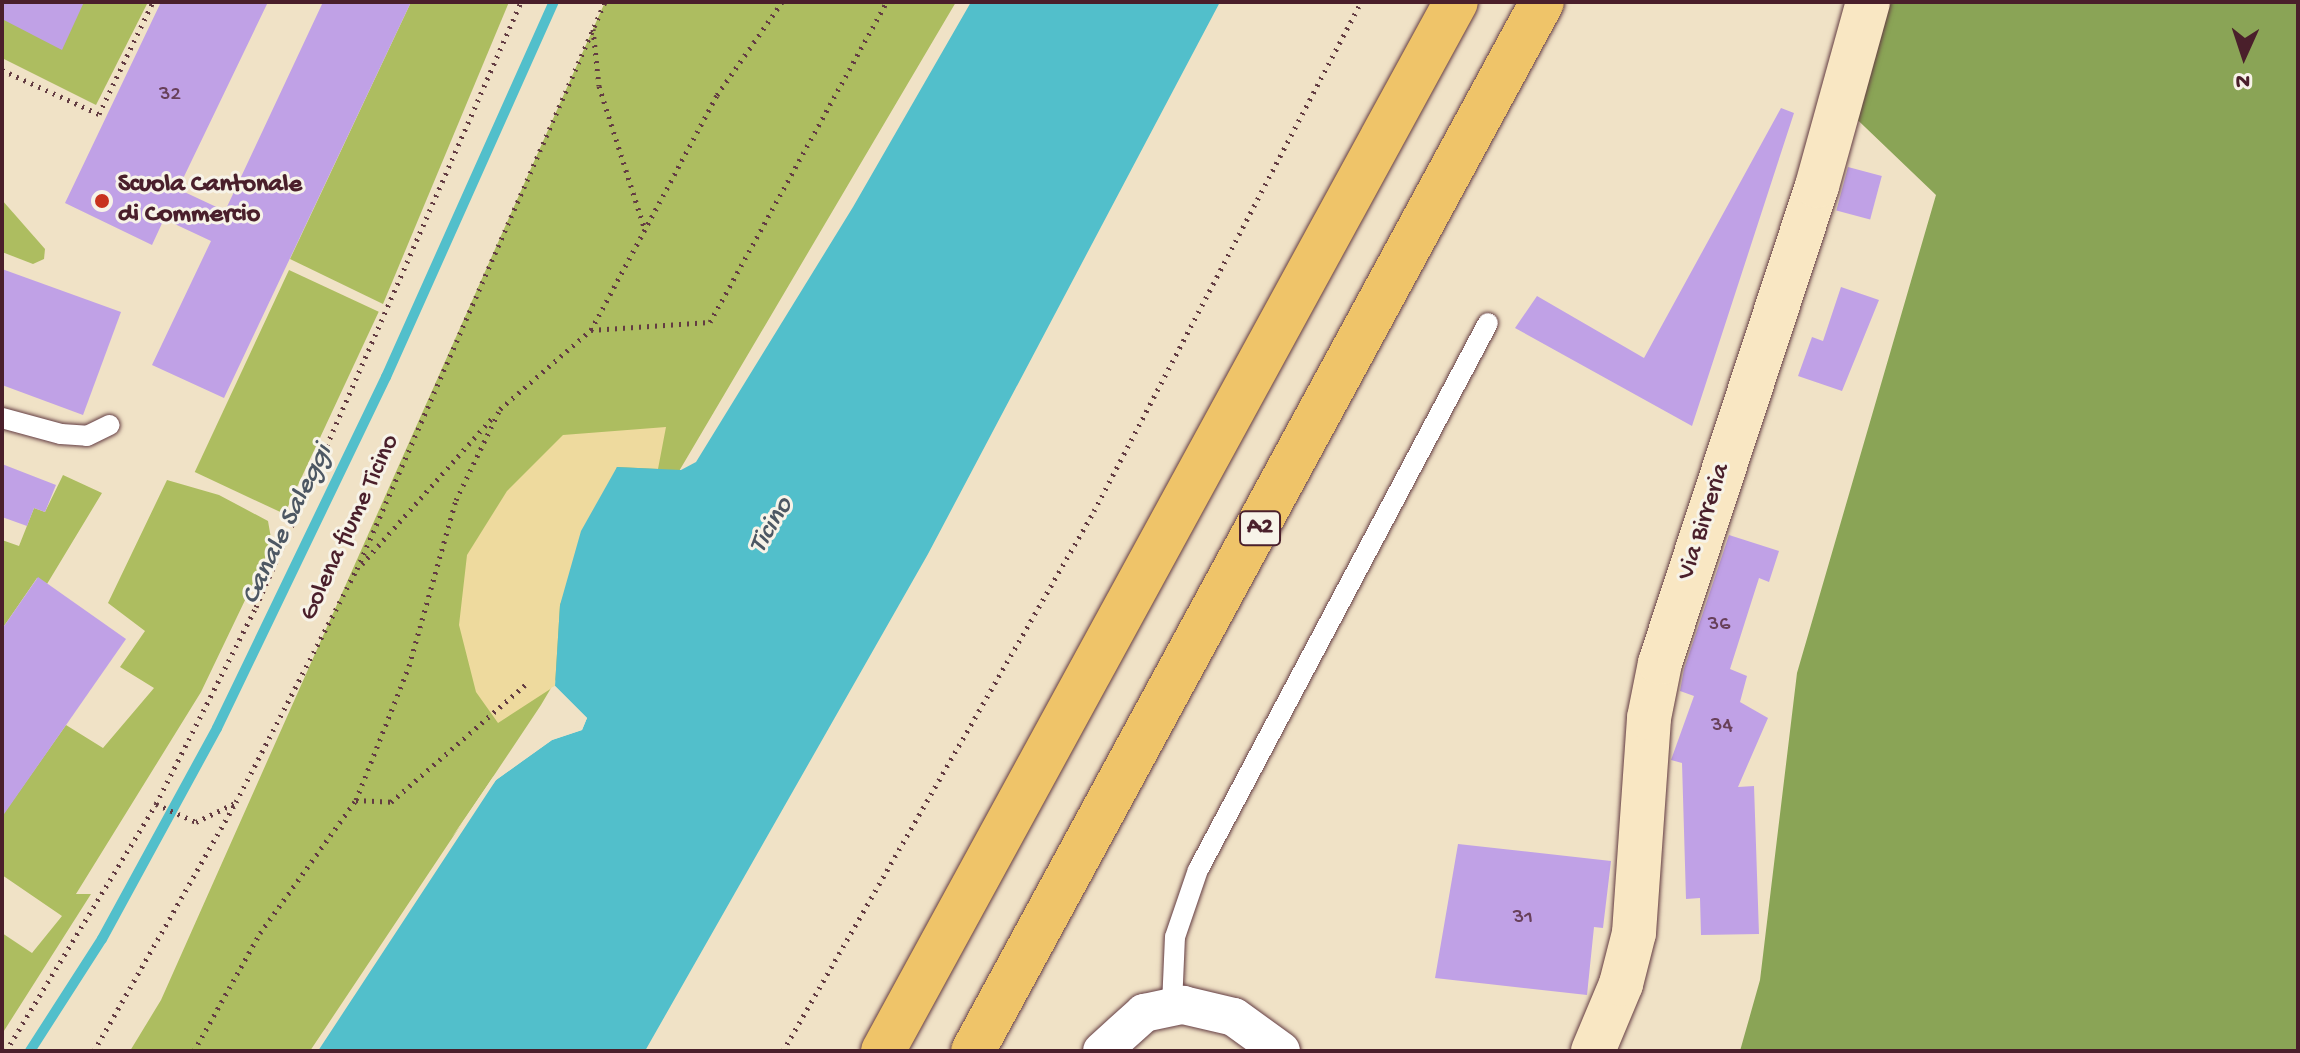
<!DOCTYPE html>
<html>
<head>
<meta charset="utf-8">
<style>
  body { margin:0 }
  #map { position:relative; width:2300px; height:1053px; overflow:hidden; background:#f0e2c6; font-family:"Gochi Hand",sans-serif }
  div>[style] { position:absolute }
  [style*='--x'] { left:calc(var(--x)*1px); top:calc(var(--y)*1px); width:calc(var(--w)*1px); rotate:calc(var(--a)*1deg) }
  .green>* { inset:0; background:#adbd60; transform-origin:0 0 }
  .forest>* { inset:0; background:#8aa456 }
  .sand>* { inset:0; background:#eeda9e }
  .water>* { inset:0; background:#52bfcb }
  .pier>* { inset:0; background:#f0e2c6 }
  .stream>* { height:10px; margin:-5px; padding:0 5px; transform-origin:5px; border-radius:5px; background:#52bfcb }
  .building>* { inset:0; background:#c0a1e6; transform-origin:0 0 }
  .path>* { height:5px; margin-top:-2.5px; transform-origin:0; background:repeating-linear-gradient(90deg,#633c42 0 2px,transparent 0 8px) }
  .roads { filter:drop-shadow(0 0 2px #633c42) drop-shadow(0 0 2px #633c42) }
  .lane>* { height:20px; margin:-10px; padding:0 10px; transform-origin:10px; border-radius:10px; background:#fff }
  .street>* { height:38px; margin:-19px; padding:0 19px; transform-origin:19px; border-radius:19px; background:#fff }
  .secondary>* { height:44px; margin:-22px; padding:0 22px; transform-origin:22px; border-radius:22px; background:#f9e7c3 }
  .highway>* { height:44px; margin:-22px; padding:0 22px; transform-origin:22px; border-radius:22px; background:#efc469 }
  .dots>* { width:22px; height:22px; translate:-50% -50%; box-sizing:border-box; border:4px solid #f7f3e8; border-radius:50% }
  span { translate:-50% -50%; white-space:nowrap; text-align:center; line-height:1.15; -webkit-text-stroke:6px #f7f3e8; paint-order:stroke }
  .number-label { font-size:22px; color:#68405a }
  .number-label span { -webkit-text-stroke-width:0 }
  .shield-label span { padding:2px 6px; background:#f7f3e8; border:2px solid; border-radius:6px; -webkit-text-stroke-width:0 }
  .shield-label { font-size:24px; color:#4a1f2b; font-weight:700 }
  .poi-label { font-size:26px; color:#4a1f2b; font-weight:700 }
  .left { translate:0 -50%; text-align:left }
  .street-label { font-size:26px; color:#4a1f2b }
  .water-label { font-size:28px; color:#4d5763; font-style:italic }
  .frame { position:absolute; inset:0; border:4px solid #4a1f2b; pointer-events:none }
  .north { position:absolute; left:2204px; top:16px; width:80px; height:80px; -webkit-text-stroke:6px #f7f3e8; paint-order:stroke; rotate:183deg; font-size:22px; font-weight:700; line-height:32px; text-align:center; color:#4a1f2b }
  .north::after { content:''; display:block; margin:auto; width:28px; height:36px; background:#4a1f2b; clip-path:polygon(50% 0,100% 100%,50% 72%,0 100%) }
</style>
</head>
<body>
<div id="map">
  <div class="green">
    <i style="clip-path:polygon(2px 2px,148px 2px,96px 105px,2px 58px)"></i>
    <i style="clip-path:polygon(411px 2px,509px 2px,383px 304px,290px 259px)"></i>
    <i style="clip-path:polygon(605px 2px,956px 2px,541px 705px,310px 1051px,130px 1051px,161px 1000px)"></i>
    <i style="clip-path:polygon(2px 200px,45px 249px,44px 259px,33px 264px,2px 252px)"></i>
    <i style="left:289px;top:270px;width:99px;height:223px;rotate:25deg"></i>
    <i style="clip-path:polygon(63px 475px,102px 493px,47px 584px,37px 578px,2px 629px,2px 540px,19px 546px,34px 508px,45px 512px)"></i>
    <i style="clip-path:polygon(167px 480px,219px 495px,268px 521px,272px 544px,201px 692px,76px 894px,91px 894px,2px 1034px,2px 933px,32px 953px,62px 916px,2px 875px,2px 816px,66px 725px,103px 748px,154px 688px,120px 667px,145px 631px,108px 603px)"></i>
  </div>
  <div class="forest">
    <i style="clip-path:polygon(1868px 2px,2298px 2px,2298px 1051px,1740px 1051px,1760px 980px,1797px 673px,1936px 195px,1842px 105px)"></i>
  </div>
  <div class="sand">
    <i style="clip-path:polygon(666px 427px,658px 469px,617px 467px,560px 605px,555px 686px,498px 723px,476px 692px,459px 625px,467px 555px,507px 491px,563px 435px)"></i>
  </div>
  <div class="water">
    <i style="clip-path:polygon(971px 2px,1220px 2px,928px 554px,645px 1051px,318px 1051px,496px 780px,552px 740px,582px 730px,587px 718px,555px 686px,560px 605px,581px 531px,617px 467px,681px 470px,696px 462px,853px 207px)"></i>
  </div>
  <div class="pier">
    <i style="clip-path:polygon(555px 686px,587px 718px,582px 730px,552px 740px,496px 780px,452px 837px,493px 777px,550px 736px,579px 727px,583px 719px,551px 688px)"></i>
  </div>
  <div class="stream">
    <i style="--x:30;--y:1051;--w:133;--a:-57.3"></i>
    <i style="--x:102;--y:939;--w:240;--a:-61.4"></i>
    <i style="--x:217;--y:728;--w:390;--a:-64.3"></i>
    <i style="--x:386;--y:377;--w:411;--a:-65.9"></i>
  </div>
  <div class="building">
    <i style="clip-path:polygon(2px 2px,84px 2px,62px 50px,2px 19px)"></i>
    <i style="clip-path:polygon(161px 2px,268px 2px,178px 189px,225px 211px,323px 2px,411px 2px,224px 398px,152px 365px,211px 241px,164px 219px,152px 245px,65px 203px)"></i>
    <i style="clip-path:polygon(1781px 108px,1794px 113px,1692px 426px,1515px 328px,1537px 296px,1644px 358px)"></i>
    <i style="left:1848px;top:167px;width:35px;height:45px;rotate:15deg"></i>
    <i style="clip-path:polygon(2px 269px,121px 312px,83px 415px,2px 385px)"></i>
    <i style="clip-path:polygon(1841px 287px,1879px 300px,1842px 391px,1798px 376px,1812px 337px,1823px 341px)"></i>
    <i style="clip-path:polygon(2px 464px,56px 485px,45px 512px,34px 508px,27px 526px,2px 517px)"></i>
    <i style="clip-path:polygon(1729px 535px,1779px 551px,1769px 582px,1759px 578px,1730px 669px,1747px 676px,1740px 702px,1768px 718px,1738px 787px,1754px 786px,1759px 934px,1701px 935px,1700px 898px,1686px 899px,1682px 763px,1671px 760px,1694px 696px,1680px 691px,1684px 669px)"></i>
    <i style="clip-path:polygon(38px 577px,126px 639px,2px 817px,2px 629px)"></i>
    <i style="clip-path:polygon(1458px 844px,1611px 861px,1603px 928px,1594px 927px,1587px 995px,1435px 978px)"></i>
  </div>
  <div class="path">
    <i style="--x:593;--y:29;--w:57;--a:84"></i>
    <i style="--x:599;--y:86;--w:151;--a:72.3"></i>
    <i style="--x:2;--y:70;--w:107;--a:24.4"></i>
    <i style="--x:99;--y:114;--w:124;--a:-64.3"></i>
    <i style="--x:591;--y:330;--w:119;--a:-3.8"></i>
    <i style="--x:710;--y:322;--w:366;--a:-61.1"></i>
    <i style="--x:362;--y:564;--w:198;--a:-48.3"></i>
    <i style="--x:356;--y:800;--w:35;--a:3"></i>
    <i style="--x:391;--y:802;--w:178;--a:-41.1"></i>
    <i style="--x:156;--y:804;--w:44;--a:24.2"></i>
    <i style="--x:196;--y:822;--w:43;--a:-26"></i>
    <i style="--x:6;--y:1051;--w:289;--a:-58.7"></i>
    <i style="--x:156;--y:804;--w:221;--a:-63.1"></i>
    <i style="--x:256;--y:607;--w:660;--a:-66.35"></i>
    <i style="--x:94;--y:1051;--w:287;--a:-60.3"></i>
    <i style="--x:236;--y:802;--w:263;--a:-62.6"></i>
    <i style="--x:357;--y:569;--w:619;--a:-66.38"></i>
    <i style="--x:194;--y:1051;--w:135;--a:-60.8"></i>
    <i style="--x:260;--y:933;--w:164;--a:-54.2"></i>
    <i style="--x:356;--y:800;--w:144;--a:-68.4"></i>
    <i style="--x:409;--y:666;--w:173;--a:-74.2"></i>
    <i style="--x:456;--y:500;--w:101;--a:-64.2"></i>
    <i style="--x:500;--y:409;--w:121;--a:-41"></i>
    <i style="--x:591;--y:330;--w:267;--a:-61.8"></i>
    <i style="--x:717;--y:95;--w:113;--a:-55"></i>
    <i style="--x:783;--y:1051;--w:623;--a:-60.06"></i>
    <i style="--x:1094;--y:511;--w:575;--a:-62.32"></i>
  </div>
  <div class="roads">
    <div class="lane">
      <i style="--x:2;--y:418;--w:61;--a:15.2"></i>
      <i style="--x:61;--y:434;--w:26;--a:4"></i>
      <i style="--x:87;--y:436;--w:25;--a:-26"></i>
      <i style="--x:1172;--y:1005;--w:68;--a:-87.5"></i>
      <i style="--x:1175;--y:937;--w:71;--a:-71.1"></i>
      <i style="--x:1198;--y:870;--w:619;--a:-62.07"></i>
    </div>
    <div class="street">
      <i style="--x:1102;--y:1051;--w:57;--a:-42.1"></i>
      <i style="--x:1144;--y:1013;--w:40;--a:-12"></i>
      <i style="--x:1183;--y:1005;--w:52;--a:13.2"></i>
      <i style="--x:1234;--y:1017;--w:58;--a:35.9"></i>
    </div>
    <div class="secondary">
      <i style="--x:1593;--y:1051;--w:73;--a:-67.3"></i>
      <i style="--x:1621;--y:984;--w:53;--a:-75.7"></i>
      <i style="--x:1634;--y:933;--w:216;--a:-86"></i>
      <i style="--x:1649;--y:718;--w:56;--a:-78.7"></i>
      <i style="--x:1660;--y:663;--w:502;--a:-71.78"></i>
      <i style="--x:1817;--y:186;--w:191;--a:-74.5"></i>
    </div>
    <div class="highway">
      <i style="--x:883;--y:1051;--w:1195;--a:-61.36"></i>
      <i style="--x:973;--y:1051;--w:1193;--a:-61.52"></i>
    </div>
  </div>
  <div class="dots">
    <i style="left:102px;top:201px;background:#c8321e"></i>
  </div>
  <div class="number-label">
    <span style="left:170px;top:96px">32</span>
    <span style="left:1719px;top:626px">36</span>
    <span style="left:1722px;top:727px">34</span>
    <span style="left:1523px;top:919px">31</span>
  </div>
  <div class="shield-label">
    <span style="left:1260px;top:528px">A2</span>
  </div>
  <div class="poi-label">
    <span class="left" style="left:118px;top:201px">Scuola Cantonale<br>di Commercio</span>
  </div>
  <div class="street-label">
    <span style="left:1705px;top:522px;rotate:-72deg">Via Birreria</span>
    <span style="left:351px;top:528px;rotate:-65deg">Golena fiume Ticino</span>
  </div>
  <div class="water-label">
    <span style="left:288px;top:525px;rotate:-64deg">Canale Saleggi</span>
    <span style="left:772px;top:526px;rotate:-59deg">Ticino</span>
  </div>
  <div class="frame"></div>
  <div class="north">N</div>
</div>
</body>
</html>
